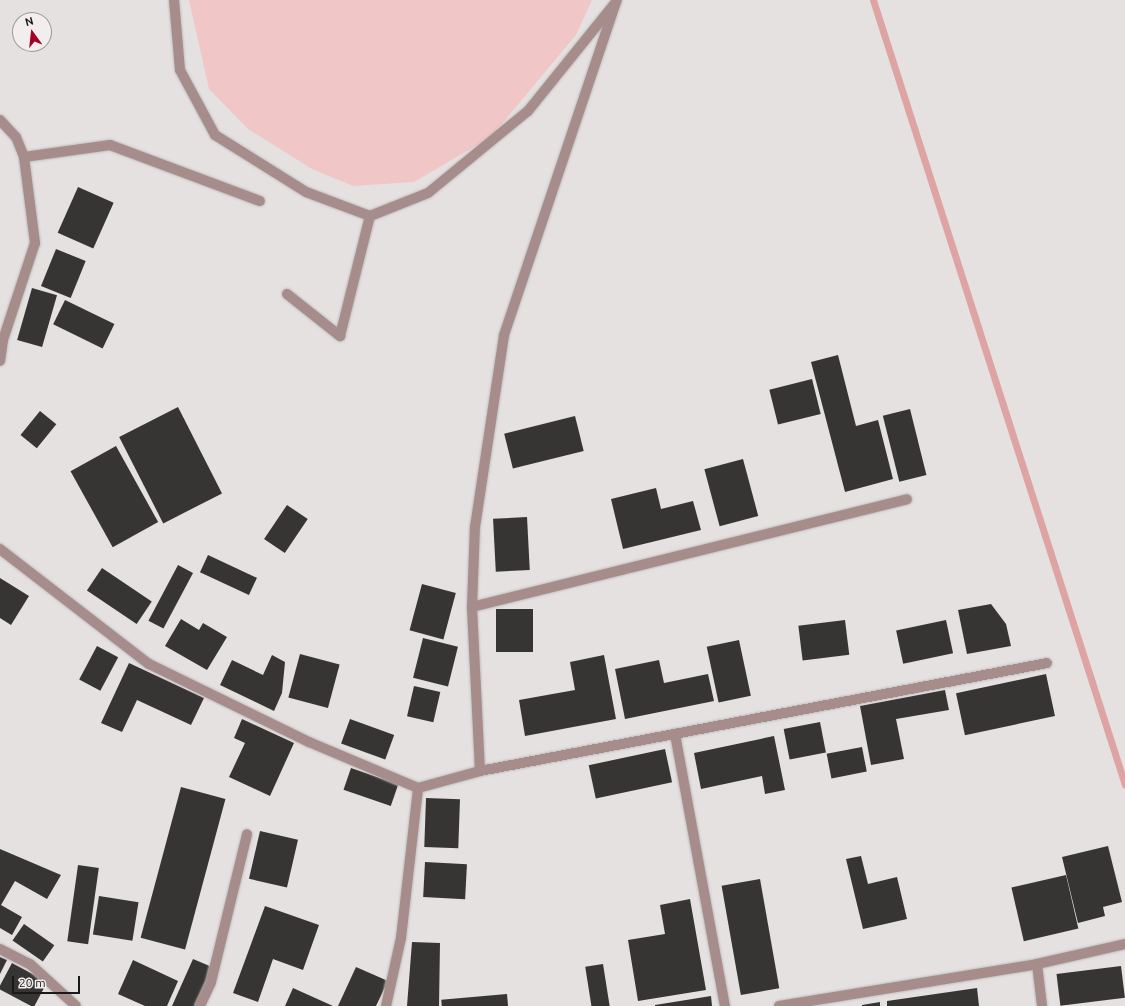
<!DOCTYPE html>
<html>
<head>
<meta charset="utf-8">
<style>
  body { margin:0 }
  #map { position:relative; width:1125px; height:1006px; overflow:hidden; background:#e5e1e1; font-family:Ubuntu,sans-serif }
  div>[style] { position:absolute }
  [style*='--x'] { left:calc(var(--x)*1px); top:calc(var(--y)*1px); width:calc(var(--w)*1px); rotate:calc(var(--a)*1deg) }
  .green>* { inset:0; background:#f0c7c6 }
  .stream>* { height:7px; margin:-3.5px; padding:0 3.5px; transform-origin:3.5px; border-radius:3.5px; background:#dea4a3 }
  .building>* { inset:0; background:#373434; transform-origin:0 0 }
  .roads { filter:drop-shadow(0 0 1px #c0bdbd) drop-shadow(0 0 1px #c0bdbd) }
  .service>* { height:10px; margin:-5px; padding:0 5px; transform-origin:5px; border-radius:5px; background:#a68d8c }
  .minor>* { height:10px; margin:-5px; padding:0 5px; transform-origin:5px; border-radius:5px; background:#a68d8c }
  span { translate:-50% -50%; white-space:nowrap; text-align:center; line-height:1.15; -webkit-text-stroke:4px #f3eeee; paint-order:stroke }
  .north { position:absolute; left:12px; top:12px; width:40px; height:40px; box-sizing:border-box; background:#f3eeee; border:1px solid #9c9999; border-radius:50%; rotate:345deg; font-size:11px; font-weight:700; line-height:16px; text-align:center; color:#1a1919 }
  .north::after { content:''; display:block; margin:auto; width:14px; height:18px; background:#a20228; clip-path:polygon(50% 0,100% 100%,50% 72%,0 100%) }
  .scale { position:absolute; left:12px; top:976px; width:68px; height:18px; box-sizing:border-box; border:2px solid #1a1919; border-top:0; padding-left:5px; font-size:12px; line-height:14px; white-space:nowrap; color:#1a1919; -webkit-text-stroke:3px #f3eeee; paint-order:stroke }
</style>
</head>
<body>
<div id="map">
  <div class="green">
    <i style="clip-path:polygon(189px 0,592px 0,576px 35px,491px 137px,414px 182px,353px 186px,312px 169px,248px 129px,209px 89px)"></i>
  </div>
  <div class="stream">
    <i style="--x:873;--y:0;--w:824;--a:72.2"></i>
  </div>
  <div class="building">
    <i style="left:78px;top:187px;width:39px;height:50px;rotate:24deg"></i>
    <i style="left:56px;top:249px;width:32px;height:40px;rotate:22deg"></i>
    <i style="left:32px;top:288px;width:26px;height:54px;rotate:16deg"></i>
    <i style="left:65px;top:300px;width:55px;height:27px;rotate:26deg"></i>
    <i style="clip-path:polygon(838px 355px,856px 426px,878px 420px,893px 479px,845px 492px,811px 362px)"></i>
    <i style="left:812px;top:379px;width:36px;height:44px;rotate:76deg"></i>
    <i style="left:178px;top:407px;width:97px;height:66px;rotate:63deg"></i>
    <i style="left:910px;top:409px;width:68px;height:28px;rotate:76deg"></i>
    <i style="left:40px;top:411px;width:21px;height:31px;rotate:39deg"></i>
    <i style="left:575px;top:416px;width:36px;height:73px;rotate:76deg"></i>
    <i style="left:116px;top:446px;width:87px;height:52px;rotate:61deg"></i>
    <i style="left:743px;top:459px;width:59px;height:40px;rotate:75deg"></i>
    <i style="clip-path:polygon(656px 488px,661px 509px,693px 501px,701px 530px,623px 549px,611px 499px)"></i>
    <i style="left:287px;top:505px;width:25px;height:41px;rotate:34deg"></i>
    <i style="left:527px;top:517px;width:53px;height:34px;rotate:87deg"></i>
    <i style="left:208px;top:555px;width:54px;height:19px;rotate:25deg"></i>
    <i style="left:178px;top:565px;width:17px;height:63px;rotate:28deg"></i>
    <i style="left:102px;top:568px;width:60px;height:27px;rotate:34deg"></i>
    <i style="clip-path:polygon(0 578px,29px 596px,11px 625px,0 618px)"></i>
    <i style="left:422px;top:584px;width:35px;height:48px;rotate:15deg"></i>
    <i style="clip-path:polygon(991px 604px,1006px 624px,1011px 646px,967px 654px,958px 610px)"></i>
    <i style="left:496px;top:609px;width:37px;height:43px"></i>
    <i style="clip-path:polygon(181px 619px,199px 630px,203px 623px,227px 637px,207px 670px,165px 646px)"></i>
    <i style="left:845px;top:620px;width:35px;height:47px;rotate:83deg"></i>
    <i style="left:946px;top:620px;width:34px;height:51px;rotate:78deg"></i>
    <i style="left:423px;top:638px;width:36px;height:41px;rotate:14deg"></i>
    <i style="left:739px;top:640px;width:57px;height:33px;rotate:78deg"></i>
    <i style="left:97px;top:646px;width:24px;height:38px;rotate:28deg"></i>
    <i style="left:300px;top:654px;width:41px;height:45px;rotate:15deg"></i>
    <i style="clip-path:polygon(272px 655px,285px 662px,282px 693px,274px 711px,220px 685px,232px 660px,263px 675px)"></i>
    <i style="clip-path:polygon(604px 655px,616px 719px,525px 736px,519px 700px,575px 690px,570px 662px)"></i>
    <i style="clip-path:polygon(659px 660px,664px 683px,708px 674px,714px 701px,625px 719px,615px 669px)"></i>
    <i style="clip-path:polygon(129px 663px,204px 698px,191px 725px,137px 700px,122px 732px,101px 723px)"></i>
    <i style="left:1046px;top:674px;width:43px;height:92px;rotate:78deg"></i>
    <i style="left:414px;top:686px;width:27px;height:31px;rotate:13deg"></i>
    <i style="clip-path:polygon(945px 690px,949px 710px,896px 719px,904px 759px,871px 765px,860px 706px)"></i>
    <i style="clip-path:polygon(242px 719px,294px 743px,270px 796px,229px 777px,245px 743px,234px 738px)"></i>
    <i style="left:350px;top:719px;width:47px;height:26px;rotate:20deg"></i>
    <i style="left:820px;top:722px;width:31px;height:37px;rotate:79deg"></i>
    <i style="clip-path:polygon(774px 736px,785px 790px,765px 794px,762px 776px,701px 789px,694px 753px)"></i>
    <i style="left:862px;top:747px;width:25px;height:36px;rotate:79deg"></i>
    <i style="left:665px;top:749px;width:34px;height:78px;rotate:78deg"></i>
    <i style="left:351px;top:768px;width:50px;height:23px;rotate:19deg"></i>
    <i style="left:181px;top:787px;width:46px;height:156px;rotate:15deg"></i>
    <i style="left:426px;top:798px;width:34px;height:49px;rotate:2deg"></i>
    <i style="left:260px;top:831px;width:39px;height:49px;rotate:13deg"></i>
    <i style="clip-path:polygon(1108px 846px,1122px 902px,1103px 907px,1105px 916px,1078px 923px,1062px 857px)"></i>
    <i style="clip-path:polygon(0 849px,61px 875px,47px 899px,15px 881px,1px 905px,22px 917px,12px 935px,0 928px)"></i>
    <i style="clip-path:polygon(861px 856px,868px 884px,897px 877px,907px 919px,863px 929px,846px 859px)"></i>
    <i style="left:425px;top:862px;width:42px;height:35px;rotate:3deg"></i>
    <i style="left:78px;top:865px;width:21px;height:77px;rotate:8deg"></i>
    <i style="left:1066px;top:875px;width:55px;height:56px;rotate:77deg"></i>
    <i style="left:760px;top:879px;width:111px;height:39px;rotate:80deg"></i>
    <i style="left:99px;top:896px;width:40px;height:39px;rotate:9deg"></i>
    <i style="clip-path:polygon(690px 899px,706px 990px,638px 1001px,628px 940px,665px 934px,660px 905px)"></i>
    <i style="clip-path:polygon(265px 906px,319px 925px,303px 970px,273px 959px,258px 1002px,233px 993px)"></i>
    <i style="left:24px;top:924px;width:37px;height:20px;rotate:35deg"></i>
    <i style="clip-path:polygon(412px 942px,440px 943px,439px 1006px,407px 1006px)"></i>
    <i style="clip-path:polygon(0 957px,7px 960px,0 974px)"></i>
    <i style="clip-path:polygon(193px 959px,212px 967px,195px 1006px,172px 1006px)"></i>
    <i style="clip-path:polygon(133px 960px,178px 981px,167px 1006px,145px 1006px,118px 994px)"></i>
    <i style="left:12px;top:963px;width:40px;height:29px;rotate:28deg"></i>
    <i style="left:603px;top:964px;width:43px;height:18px;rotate:81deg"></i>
    <i style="left:1121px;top:966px;width:32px;height:65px;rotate:83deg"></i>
    <i style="clip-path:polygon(356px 967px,388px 981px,376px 1006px,338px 1006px)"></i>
    <i style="clip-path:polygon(293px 988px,333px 1006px,285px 1006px)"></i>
    <i style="clip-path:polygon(977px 988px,979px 1006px,887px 1006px,887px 1001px)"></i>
    <i style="left:507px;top:994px;width:12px;height:66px;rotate:85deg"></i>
    <i style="clip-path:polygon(711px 996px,712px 1006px,655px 1006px,655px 1005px)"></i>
    <i style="clip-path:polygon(880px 1002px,880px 1006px,862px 1006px,862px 1005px)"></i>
  </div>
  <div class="roads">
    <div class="service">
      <i style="--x:174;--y:0;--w:70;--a:85.1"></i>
      <i style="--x:180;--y:70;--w:74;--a:61.7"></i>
      <i style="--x:215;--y:135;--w:107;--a:32.1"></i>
      <i style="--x:306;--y:192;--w:68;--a:20.6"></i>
      <i style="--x:370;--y:216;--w:62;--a:-21.6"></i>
      <i style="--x:428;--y:193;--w:129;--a:-39.4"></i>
      <i style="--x:528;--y:111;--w:140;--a:-51.1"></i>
      <i style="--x:287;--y:294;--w:68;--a:38.4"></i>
      <i style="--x:340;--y:336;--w:124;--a:-76"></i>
      <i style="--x:200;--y:1006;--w:26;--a:-65"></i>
      <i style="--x:211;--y:982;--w:152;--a:-76.3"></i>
    </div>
    <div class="minor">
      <i style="--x:0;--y:120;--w:23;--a:47"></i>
      <i style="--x:16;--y:137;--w:22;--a:68"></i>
      <i style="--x:24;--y:157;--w:87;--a:82.7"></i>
      <i style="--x:35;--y:243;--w:102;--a:108.3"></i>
      <i style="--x:3;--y:340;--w:21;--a:98"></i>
      <i style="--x:24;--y:157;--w:87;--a:-7.9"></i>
      <i style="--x:110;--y:145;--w:160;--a:20.5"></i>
      <i style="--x:0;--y:549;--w:188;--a:37.7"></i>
      <i style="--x:149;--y:664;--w:178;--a:26"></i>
      <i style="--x:309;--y:742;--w:118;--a:22.9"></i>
      <i style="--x:418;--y:788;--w:64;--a:-15.3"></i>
      <i style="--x:480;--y:771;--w:577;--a:-10.78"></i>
      <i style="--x:472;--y:607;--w:448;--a:-13.9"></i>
      <i style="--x:675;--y:734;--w:277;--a:79.6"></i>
      <i style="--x:480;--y:771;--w:164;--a:-92.8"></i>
      <i style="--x:472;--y:607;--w:80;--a:-87.9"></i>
      <i style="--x:475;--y:527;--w:194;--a:-81.4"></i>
      <i style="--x:504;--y:335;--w:354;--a:-71.4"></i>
      <i style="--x:0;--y:949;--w:34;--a:27"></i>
      <i style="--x:30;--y:964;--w:62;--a:42.4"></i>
      <i style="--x:1037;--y:964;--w:42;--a:83.2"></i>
      <i style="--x:386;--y:1006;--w:70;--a:-77.6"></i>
      <i style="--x:401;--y:938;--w:151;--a:-83.5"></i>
      <i style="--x:779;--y:1006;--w:261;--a:-9.2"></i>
      <i style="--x:1037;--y:964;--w:90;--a:-12.8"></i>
    </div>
  </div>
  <div class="north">N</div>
  <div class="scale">20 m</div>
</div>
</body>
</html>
